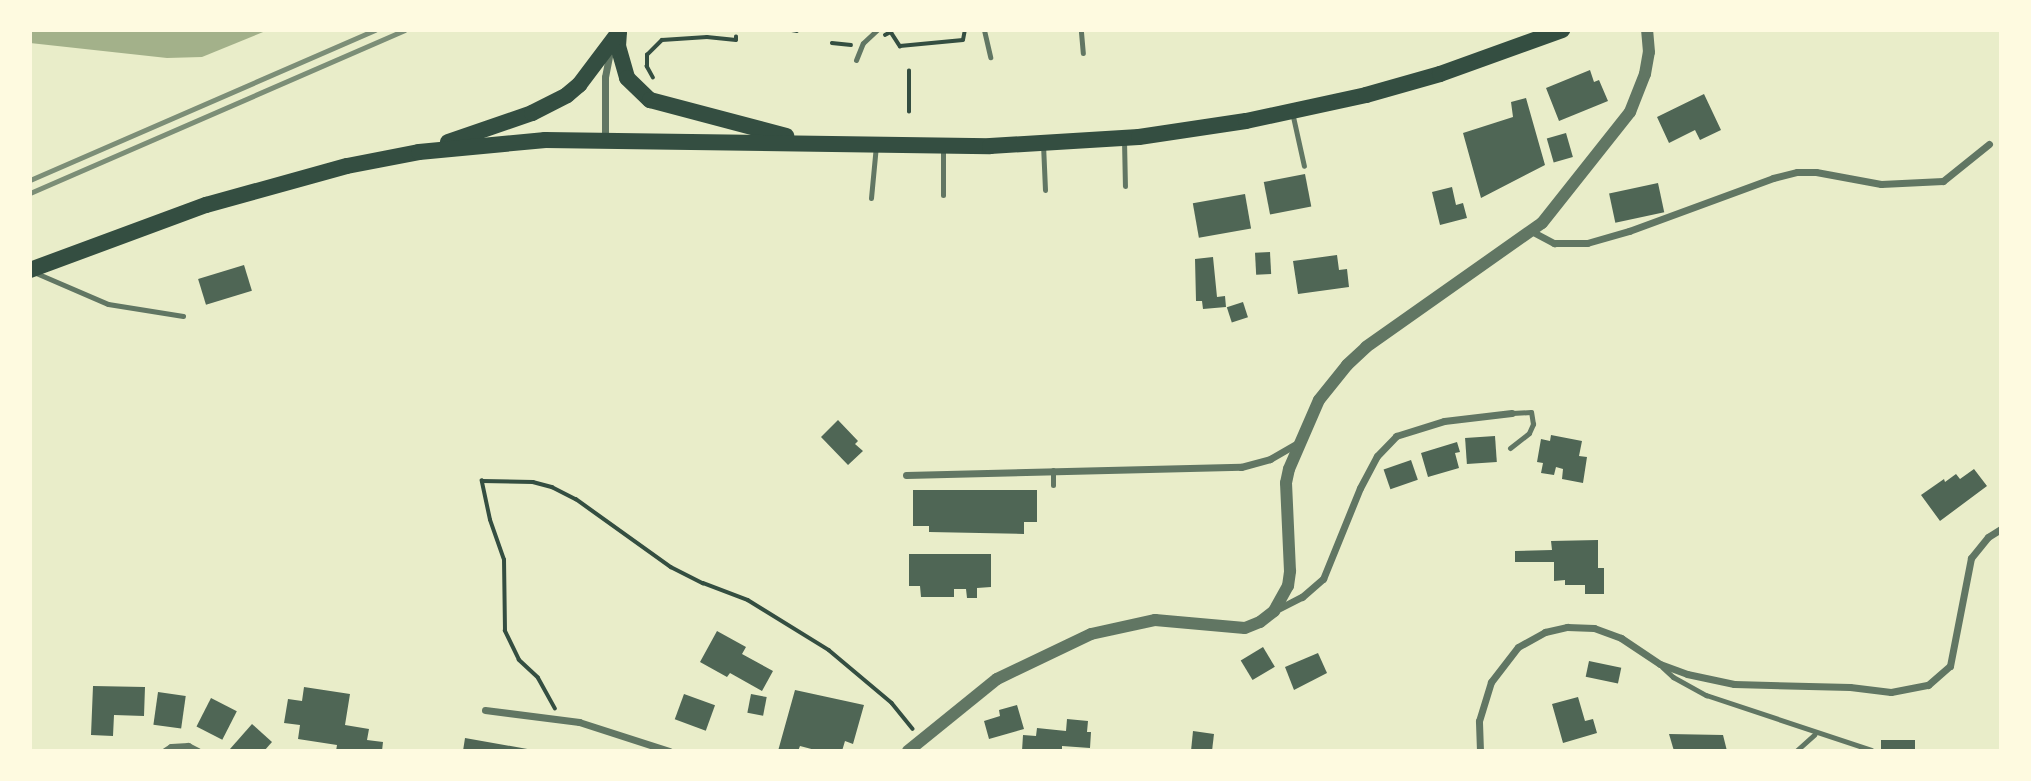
<!DOCTYPE html>
<html>
<head>
<meta charset="utf-8">
<style>
  body { margin:0 }
  #map { position:relative; width:2031px; height:781px; overflow:hidden; background:#e9edc9; font-family:Literata,serif }
  div>[style] { position:absolute }
  [style*='--x'] { left:calc(var(--x)*1px); top:calc(var(--y)*1px); width:calc(var(--w)*1px); rotate:calc(var(--a)*1deg) }
  .water>* { inset:0; background:#a3b18a }
  .building>* { inset:0; background:#4f6655; transform-origin:0 0 }
  .path>* { height:3.5px; margin:-1.75px; padding:0 1.75px; transform-origin:1.75px; border-radius:1.75px; background:#344e41 }
  .service>* { height:5px; margin:-2.5px; padding:0 2.5px; transform-origin:2.5px; border-radius:2.5px; background:#617663 }
  .minor>* { height:7px; margin:-3.5px; padding:0 3.5px; transform-origin:3.5px; border-radius:3.5px; background:#617663 }
  .tertiary>* { height:12px; margin:-6px; padding:0 6px; transform-origin:6px; border-radius:6px; background:#617663 }
  .primary>* { height:16px; margin:-8px; padding:0 8px; transform-origin:8px; border-radius:8px; background:#344e41 }
  .rail>* { height:5px; margin:-2.5px; padding:0 2.5px; transform-origin:2.5px; border-radius:2.5px; background:#7c8e77 }
  span { translate:-50% -50%; white-space:nowrap; text-align:center; line-height:1.15; -webkit-text-stroke:6px #fefae0; paint-order:stroke }
  .frame { position:absolute; inset:0; border:32px solid #fefae0; pointer-events:none }
</style>
</head>
<body>
<div id="map">
  <div class="water">
    <i style="clip-path:polygon(30px 30px,268px 30px,202px 57px,167px 58px,30px 43px)"></i>
  </div>
  <div class="building">
    <i style="clip-path:polygon(1590px 70px,1594px 82px,1599px 80px,1608px 101px,1559px 121px,1546px 88px)"></i>
    <i style="clip-path:polygon(1704px 94px,1721px 130px,1700px 140px,1695px 130px,1669px 143px,1657px 117px)"></i>
    <i style="clip-path:polygon(1526px 98px,1545px 165px,1481px 198px,1463px 133px,1513px 117px,1511px 102px)"></i>
    <i style="left:1566px;top:133px;width:25px;height:20px;rotate:74deg"></i>
    <i style="left:1305px;top:174px;width:33px;height:42px;rotate:79deg"></i>
    <i style="left:1658px;top:183px;width:30px;height:50px;rotate:78deg"></i>
    <i style="clip-path:polygon(1452px 187px,1456px 205px,1463px 203px,1467px 218px,1440px 225px,1432px 192px)"></i>
    <i style="left:1245px;top:194px;width:35px;height:53px;rotate:80deg"></i>
    <i style="left:1270px;top:252px;width:22px;height:15px;rotate:87deg"></i>
    <i style="clip-path:polygon(1337px 255px,1339px 270px,1347px 269px,1349px 287px,1298px 294px,1293px 261px)"></i>
    <i style="clip-path:polygon(1213px 257px,1217px 297px,1225px 296px,1226px 307px,1203px 309px,1202px 301px,1196px 301px,1195px 259px)"></i>
    <i style="left:244px;top:265px;width:27px;height:48px;rotate:73deg"></i>
    <i style="left:1243px;top:302px;width:16px;height:17px;rotate:72deg"></i>
    <i style="clip-path:polygon(838px 420px,858px 441px,855px 444px,863px 451px,848px 465px,821px 437px)"></i>
    <i style="clip-path:polygon(1551px 435px,1582px 441px,1579px 456px,1587px 457px,1583px 483px,1562px 479px,1563px 469px,1556px 467px,1554px 475px,1541px 473px,1543px 463px,1537px 462px,1541px 439px,1550px 441px)"></i>
    <i style="left:1495px;top:436px;width:26px;height:30px;rotate:86deg"></i>
    <i style="clip-path:polygon(1457px 442px,1460px 452px,1455px 453px,1459px 468px,1428px 477px,1421px 453px)"></i>
    <i style="left:1411px;top:460px;width:21px;height:29px;rotate:71deg"></i>
    <i style="clip-path:polygon(1974px 469px,1987px 486px,1940px 521px,1921px 495px,1944px 479px,1945px 482px,1956px 474px,1960px 479px)"></i>
    <i style="clip-path:polygon(913px 490px,1037px 490px,1037px 522px,1024px 522px,1024px 534px,929px 532px,929px 526px,913px 526px)"></i>
    <i style="clip-path:polygon(1598px 540px,1598px 568px,1604px 568px,1604px 594px,1585px 594px,1585px 585px,1565px 585px,1565px 580px,1554px 581px,1554px 562px,1515px 562px,1515px 551px,1552px 550px,1551px 541px)"></i>
    <i style="clip-path:polygon(909px 554px,991px 554px,991px 587px,977px 588px,977px 598px,967px 598px,966px 589px,954px 589px,954px 597px,921px 597px,920px 586px,909px 586px)"></i>
    <i style="clip-path:polygon(717px 631px,746px 647px,742px 654px,773px 671px,762px 691px,730px 673px,727px 677px,700px 662px)"></i>
    <i style="left:1263px;top:647px;width:23px;height:26px;rotate:59deg"></i>
    <i style="clip-path:polygon(1318px 653px,1327px 673px,1294px 690px,1285px 667px)"></i>
    <i style="left:1589px;top:661px;width:33px;height:16px;rotate:12deg"></i>
    <i style="clip-path:polygon(93px 686px,145px 687px,144px 716px,114px 715px,113px 736px,91px 735px)"></i>
    <i style="clip-path:polygon(304px 687px,350px 694px,345px 725px,369px 729px,367px 740px,383px 742px,382px 751px,336px 751px,337px 745px,298px 739px,300px 725px,284px 723px,288px 699px,302px 701px)"></i>
    <i style="clip-path:polygon(795px 690px,864px 705px,853px 744px,845px 741px,842px 751px,819px 751px,800px 746px,798px 751px,778px 751px)"></i>
    <i style="left:158px;top:692px;width:28px;height:33px;rotate:8deg"></i>
    <i style="left:684px;top:694px;width:33px;height:27px;rotate:20deg"></i>
    <i style="left:751px;top:694px;width:16px;height:19px;rotate:11deg"></i>
    <i style="clip-path:polygon(1578px 697px,1585px 721px,1593px 719px,1597px 733px,1563px 743px,1552px 704px)"></i>
    <i style="left:211px;top:698px;width:29px;height:32px;rotate:27deg"></i>
    <i style="clip-path:polygon(1017px 705px,1024px 729px,989px 739px,984px 721px,1000px 716px,999px 710px)"></i>
    <i style="clip-path:polygon(1067px 719px,1088px 721px,1087px 732px,1091px 732px,1090px 748px,1062px 746px,1062px 751px,1022px 751px,1023px 735px,1036px 736px,1037px 728px,1066px 731px)"></i>
    <i style="clip-path:polygon(252px 724px,272px 742px,264px 751px,232px 751px,230px 749px)"></i>
    <i style="clip-path:polygon(1193px 731px,1214px 734px,1212px 751px,1191px 751px)"></i>
    <i style="clip-path:polygon(1669px 734px,1723px 735px,1727px 751px,1674px 751px)"></i>
    <i style="clip-path:polygon(465px 738px,533px 750px,533px 751px,463px 751px)"></i>
    <i style="left:1881px;top:740px;width:34px;height:11px"></i>
  </div>
  <div class="path">
    <i style="--x:792;--y:30;--w:5;--a:11"></i>
    <i style="--x:885;--y:35;--w:7;--a:-27"></i>
    <i style="--x:891;--y:32;--w:17;--a:57"></i>
    <i style="--x:900;--y:46;--w:63;--a:-5.4"></i>
    <i style="--x:963;--y:40;--w:10;--a:-79"></i>
    <i style="--x:832;--y:43;--w:19;--a:6"></i>
    <i style="--x:653;--y:78;--w:13;--a:-119"></i>
    <i style="--x:647;--y:67;--w:12;--a:-90"></i>
    <i style="--x:647;--y:55;--w:21;--a:-45"></i>
    <i style="--x:662;--y:40;--w:45;--a:-3.8"></i>
    <i style="--x:707;--y:37;--w:29;--a:6"></i>
    <i style="--x:736;--y:40;--w:3;--a:-90"></i>
    <i style="--x:909;--y:112;--w:41;--a:-90"></i>
    <i style="--x:555;--y:709;--w:35;--a:-119"></i>
    <i style="--x:538;--y:678;--w:26;--a:-137"></i>
    <i style="--x:519;--y:660;--w:32;--a:-116"></i>
    <i style="--x:505;--y:631;--w:71;--a:-90.8"></i>
    <i style="--x:504;--y:560;--w:42;--a:-109.3"></i>
    <i style="--x:490;--y:520;--w:40;--a:-102"></i>
    <i style="--x:482;--y:481;--w:51;--a:1.1"></i>
    <i style="--x:533;--y:482;--w:20;--a:15"></i>
    <i style="--x:552;--y:487;--w:27;--a:27"></i>
    <i style="--x:576;--y:499;--w:117;--a:35.6"></i>
    <i style="--x:671;--y:567;--w:36;--a:27"></i>
    <i style="--x:703;--y:583;--w:48;--a:20.7"></i>
    <i style="--x:748;--y:600;--w:95;--a:31.7"></i>
    <i style="--x:829;--y:650;--w:82;--a:40.1"></i>
    <i style="--x:892;--y:703;--w:33;--a:51"></i>
  </div>
  <div class="service">
    <i style="--x:984;--y:30;--w:28;--a:77"></i>
    <i style="--x:1081;--y:32;--w:21;--a:85"></i>
    <i style="--x:856;--y:60;--w:18;--a:-68"></i>
    <i style="--x:863;--y:43;--w:19;--a:-43"></i>
    <i style="--x:1292;--y:112;--w:55;--a:77.5"></i>
    <i style="--x:1124;--y:140;--w:46;--a:88.8"></i>
    <i style="--x:1043;--y:144;--w:46;--a:87.5"></i>
    <i style="--x:943;--y:195;--w:46;--a:-90"></i>
    <i style="--x:871;--y:198;--w:53;--a:-84.6"></i>
    <i style="--x:36;--y:273;--w:78;--a:23.3"></i>
    <i style="--x:108;--y:304;--w:76;--a:9.1"></i>
    <i style="--x:1510;--y:448;--w:24;--a:-38"></i>
    <i style="--x:1529;--y:433;--w:10;--a:-66"></i>
    <i style="--x:1533;--y:424;--w:12;--a:-99"></i>
    <i style="--x:1531;--y:412;--w:19;--a:177"></i>
    <i style="--x:1053;--y:470;--w:15;--a:90"></i>
    <i style="--x:1662;--y:667;--w:15;--a:42"></i>
    <i style="--x:1673;--y:677;--w:38;--a:29"></i>
    <i style="--x:1706;--y:695;--w:174;--a:18.4"></i>
    <i style="--x:1796;--y:751;--w:25;--a:-42"></i>
  </div>
  <div class="minor">
    <i style="--x:605;--y:139;--w:62;--a:-90"></i>
    <i style="--x:605;--y:77;--w:25;--a:-79"></i>
    <i style="--x:1533;--y:232;--w:24;--a:28"></i>
    <i style="--x:1554;--y:243;--w:33;--a:0"></i>
    <i style="--x:1587;--y:243;--w:44;--a:-15.9"></i>
    <i style="--x:1629;--y:231;--w:153;--a:-20.2"></i>
    <i style="--x:1773;--y:178;--w:25;--a:-14"></i>
    <i style="--x:1797;--y:172;--w:19;--a:0"></i>
    <i style="--x:1816;--y:172;--w:66;--a:10.5"></i>
    <i style="--x:1881;--y:184;--w:62;--a:-2.8"></i>
    <i style="--x:1943;--y:181;--w:59;--a:-38.8"></i>
    <i style="--x:906;--y:475;--w:335;--a:-1.4"></i>
    <i style="--x:1241;--y:467;--w:30;--a:-15"></i>
    <i style="--x:1270;--y:459;--w:32;--a:-30"></i>
    <i style="--x:1278;--y:609;--w:27;--a:-27"></i>
    <i style="--x:1302;--y:597;--w:28;--a:-41"></i>
    <i style="--x:1323;--y:579;--w:98;--a:-67.9"></i>
    <i style="--x:1360;--y:488;--w:36;--a:-62"></i>
    <i style="--x:1377;--y:456;--w:28;--a:-46"></i>
    <i style="--x:1396;--y:436;--w:50;--a:-17.4"></i>
    <i style="--x:1444;--y:421;--w:68;--a:-6.7"></i>
    <i style="--x:485;--y:710;--w:95;--a:7.3"></i>
    <i style="--x:579;--y:722;--w:95;--a:17.9"></i>
    <i style="--x:165;--y:751;--w:7;--a:-34"></i>
    <i style="--x:171;--y:747;--w:17;--a:-3"></i>
    <i style="--x:188;--y:746;--w:11;--a:27"></i>
    <i style="--x:1480;--y:751;--w:30;--a:-92"></i>
    <i style="--x:1479;--y:721;--w:41;--a:-72.9"></i>
    <i style="--x:1491;--y:682;--w:44;--a:-52.4"></i>
    <i style="--x:1518;--y:647;--w:31;--a:-29"></i>
    <i style="--x:1545;--y:632;--w:23;--a:-13"></i>
    <i style="--x:1567;--y:627;--w:27;--a:2"></i>
    <i style="--x:1594;--y:628;--w:29;--a:20"></i>
    <i style="--x:1621;--y:638;--w:47;--a:33.7"></i>
    <i style="--x:1660;--y:664;--w:29;--a:20"></i>
    <i style="--x:1687;--y:674;--w:48;--a:12"></i>
    <i style="--x:1734;--y:684;--w:116;--a:1.5"></i>
    <i style="--x:1850;--y:687;--w:41;--a:7"></i>
    <i style="--x:1891;--y:692;--w:38;--a:-11"></i>
    <i style="--x:1928;--y:685;--w:29;--a:-41"></i>
    <i style="--x:1950;--y:666;--w:110;--a:-79"></i>
    <i style="--x:1971;--y:558;--w:27;--a:-51"></i>
    <i style="--x:1988;--y:537;--w:15;--a:-32"></i>
  </div>
  <div class="tertiary">
    <i style="--x:908;--y:751;--w:114;--a:-39"></i>
    <i style="--x:997;--y:679;--w:104;--a:-25.6"></i>
    <i style="--x:1091;--y:634;--w:66;--a:-12.3"></i>
    <i style="--x:1155;--y:620;--w:90;--a:5.1"></i>
    <i style="--x:1245;--y:628;--w:16;--a:-22"></i>
    <i style="--x:1260;--y:622;--w:18;--a:-38"></i>
    <i style="--x:1274;--y:611;--w:29;--a:-61"></i>
    <i style="--x:1288;--y:586;--w:15;--a:-82"></i>
    <i style="--x:1290;--y:571;--w:88;--a:-92.6"></i>
    <i style="--x:1286;--y:483;--w:14;--a:-78"></i>
    <i style="--x:1289;--y:469;--w:75;--a:-66.5"></i>
    <i style="--x:1319;--y:400;--w:45;--a:-51.3"></i>
    <i style="--x:1347;--y:365;--w:26;--a:-43"></i>
    <i style="--x:1366;--y:347;--w:215;--a:-35.2"></i>
    <i style="--x:1542;--y:223;--w:142;--a:-51.6"></i>
    <i style="--x:1630;--y:112;--w:41;--a:-68.5"></i>
    <i style="--x:1645;--y:74;--w:22;--a:-80"></i>
    <i style="--x:1649;--y:52;--w:22;--a:-95"></i>
  </div>
  <div class="primary">
    <i style="--x:619;--y:32;--w:14;--a:94"></i>
    <i style="--x:618;--y:46;--w:33;--a:74"></i>
    <i style="--x:627;--y:78;--w:32;--a:44"></i>
    <i style="--x:650;--y:100;--w:141;--a:14.8"></i>
    <i style="--x:448;--y:142;--w:89;--a:-19"></i>
    <i style="--x:532;--y:113;--w:39;--a:-27"></i>
    <i style="--x:567;--y:95;--w:16;--a:-40"></i>
    <i style="--x:579;--y:85;--w:66;--a:-53"></i>
    <i style="--x:30;--y:270;--w:188;--a:-20.3"></i>
    <i style="--x:206;--y:205;--w:146;--a:-15.5"></i>
    <i style="--x:347;--y:166;--w:73;--a:-11"></i>
    <i style="--x:419;--y:152;--w:127;--a:-5.4"></i>
    <i style="--x:545;--y:140;--w:445;--a:0.8"></i>
    <i style="--x:990;--y:146;--w:149;--a:-3.5"></i>
    <i style="--x:1139;--y:137;--w:108;--a:-8.5"></i>
    <i style="--x:1246;--y:121;--w:123;--a:-12.2"></i>
    <i style="--x:1366;--y:95;--w:77;--a:-15.8"></i>
    <i style="--x:1440;--y:74;--w:130;--a:-19.8"></i>
  </div>
  <div class="rail">
    <i style="--x:30;--y:180;--w:376;--a:-23.5"></i>
    <i style="--x:30;--y:193;--w:408;--a:-23.5"></i>
  </div>
  <div class="frame"></div>
</div>
</body>
</html>
